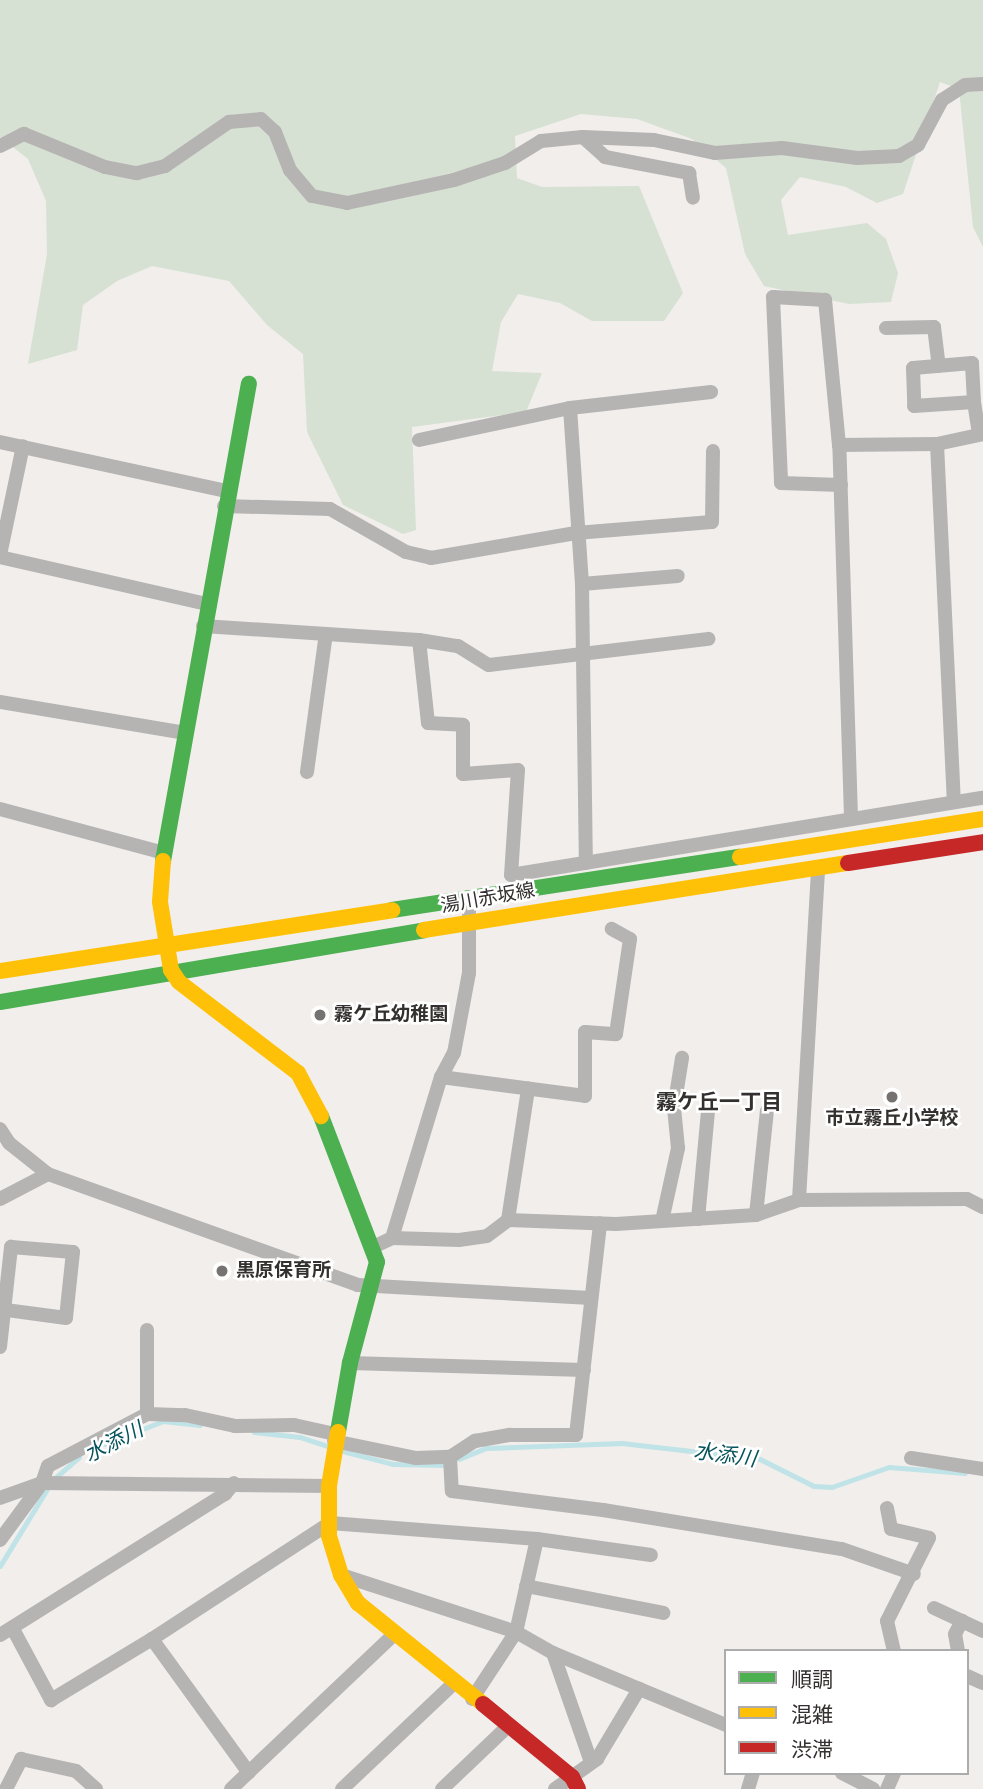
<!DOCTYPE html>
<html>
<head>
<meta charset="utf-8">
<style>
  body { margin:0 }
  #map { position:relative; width:983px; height:1789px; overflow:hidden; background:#f1eeec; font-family:"Alegreya Sans","Noto Sans JP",sans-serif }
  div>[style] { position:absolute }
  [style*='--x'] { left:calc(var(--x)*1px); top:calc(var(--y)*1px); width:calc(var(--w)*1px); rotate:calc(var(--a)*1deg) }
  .green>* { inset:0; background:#d6e1d3 }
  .stream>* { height:4.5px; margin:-2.25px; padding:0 2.25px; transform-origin:2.25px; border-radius:2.25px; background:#bfe3e7 }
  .street>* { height:14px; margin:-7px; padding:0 7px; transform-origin:7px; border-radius:7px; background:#b6b4b3 }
  .fast>* { height:16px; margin:-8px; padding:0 8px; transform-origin:8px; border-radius:8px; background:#4caf50 }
  .slow>* { height:16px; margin:-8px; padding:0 8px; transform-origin:8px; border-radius:8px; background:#ffc107 }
  .jam>* { height:16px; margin:-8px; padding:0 8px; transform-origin:8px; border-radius:8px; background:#c62828 }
  .dots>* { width:19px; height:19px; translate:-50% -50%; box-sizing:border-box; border:4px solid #fff; border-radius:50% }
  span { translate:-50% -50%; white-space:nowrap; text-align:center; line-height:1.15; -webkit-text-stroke:5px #fff; paint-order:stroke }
  .street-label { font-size:19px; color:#33302f }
  .poi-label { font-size:19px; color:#33302f; font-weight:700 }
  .left { translate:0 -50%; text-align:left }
  .neighbourhood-label { font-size:21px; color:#33302f; font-weight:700 }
  .water-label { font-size:21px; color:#06535b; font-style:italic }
  .legend { position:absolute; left:724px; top:1649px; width:245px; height:126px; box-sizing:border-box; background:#fff; border:2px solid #adacac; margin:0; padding:9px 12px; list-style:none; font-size:21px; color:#33302f }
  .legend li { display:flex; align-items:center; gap:14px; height:35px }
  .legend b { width:35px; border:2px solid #adacac }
</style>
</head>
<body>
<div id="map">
  <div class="green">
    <i style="clip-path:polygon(0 0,983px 0,983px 247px,973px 227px,959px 89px,940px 82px,903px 194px,877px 203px,846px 187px,800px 177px,781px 200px,788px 235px,867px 223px,886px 239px,898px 273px,891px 302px,849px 304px,764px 286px,745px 254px,726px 168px,692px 139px,637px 119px,581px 114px,515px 136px,517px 178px,542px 187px,639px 186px,683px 293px,664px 321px,592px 321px,560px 303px,518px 294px,501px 322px,492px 371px,542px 373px,526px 412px,412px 427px,416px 530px,403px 534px,343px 505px,307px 432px,303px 354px,267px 325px,229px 281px,152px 266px,117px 281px,83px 305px,77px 350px,28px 364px,47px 254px,46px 201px,28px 159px,0 137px)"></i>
  </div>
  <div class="stream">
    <i style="--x:254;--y:1432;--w:46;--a:6.2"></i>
    <i style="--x:300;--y:1437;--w:33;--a:18"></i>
    <i style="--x:105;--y:1444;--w:62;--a:-21.6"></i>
    <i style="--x:163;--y:1421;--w:37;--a:6"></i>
    <i style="--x:339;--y:1450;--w:56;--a:14.5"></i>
    <i style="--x:393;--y:1464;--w:51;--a:1.1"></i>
    <i style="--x:459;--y:1459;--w:29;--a:-22"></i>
    <i style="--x:486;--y:1448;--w:136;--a:-2.1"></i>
    <i style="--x:622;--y:1443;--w:139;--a:6.6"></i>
    <i style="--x:760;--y:1459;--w:60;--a:26.6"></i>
    <i style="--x:814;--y:1486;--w:18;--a:3"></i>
    <i style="--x:832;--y:1487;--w:60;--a:-19.3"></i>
    <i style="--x:889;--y:1467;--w:76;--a:4.5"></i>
    <i style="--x:54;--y:1479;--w:33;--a:-41"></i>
    <i style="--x:0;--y:1566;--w:94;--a:-58.5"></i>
  </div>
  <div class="street">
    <i style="--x:583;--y:137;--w:30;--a:42"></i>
    <i style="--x:605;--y:157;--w:86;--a:10.8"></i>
    <i style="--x:689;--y:173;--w:25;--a:81"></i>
    <i style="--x:0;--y:146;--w:27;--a:-27"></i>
    <i style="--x:24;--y:134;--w:87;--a:22.2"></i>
    <i style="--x:105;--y:167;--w:33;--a:11"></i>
    <i style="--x:137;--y:173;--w:29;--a:-14"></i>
    <i style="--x:165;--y:166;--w:78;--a:-34.5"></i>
    <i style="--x:229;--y:122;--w:32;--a:-5"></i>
    <i style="--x:261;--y:119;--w:19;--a:43"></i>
    <i style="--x:275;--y:132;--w:41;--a:68.5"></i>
    <i style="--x:290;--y:170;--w:34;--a:50"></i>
    <i style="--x:312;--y:196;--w:36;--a:11"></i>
    <i style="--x:347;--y:203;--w:109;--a:-12.1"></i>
    <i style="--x:454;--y:180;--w:54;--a:-18.4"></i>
    <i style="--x:505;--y:163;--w:42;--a:-31.4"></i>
    <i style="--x:541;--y:141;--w:42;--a:-5.4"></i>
    <i style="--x:583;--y:137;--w:71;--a:2.4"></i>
    <i style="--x:654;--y:140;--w:62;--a:12"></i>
    <i style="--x:715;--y:153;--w:67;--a:-4.3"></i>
    <i style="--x:782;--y:148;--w:76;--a:7.6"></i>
    <i style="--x:857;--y:158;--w:42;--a:-2.7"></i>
    <i style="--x:899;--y:156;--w:22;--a:-30"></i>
    <i style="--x:918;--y:145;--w:51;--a:-61.9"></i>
    <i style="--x:942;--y:100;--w:27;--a:-33"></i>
    <i style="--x:965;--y:85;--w:18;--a:-3"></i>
    <i style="--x:886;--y:328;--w:48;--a:-1.2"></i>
    <i style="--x:934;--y:327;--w:39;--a:83"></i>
    <i style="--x:974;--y:402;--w:39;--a:-93"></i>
    <i style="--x:972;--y:363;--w:59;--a:175.2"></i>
    <i style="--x:913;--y:368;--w:38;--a:88"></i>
    <i style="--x:914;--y:406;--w:60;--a:-3.8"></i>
    <i style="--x:974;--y:402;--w:32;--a:81"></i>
    <i style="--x:570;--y:408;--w:176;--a:86.1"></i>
    <i style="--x:582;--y:584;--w:279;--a:89.2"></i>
    <i style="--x:419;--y:440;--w:154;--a:-12"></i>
    <i style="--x:570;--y:408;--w:142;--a:-6.5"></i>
    <i style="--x:0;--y:442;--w:231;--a:12.2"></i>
    <i style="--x:937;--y:444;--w:358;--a:87.3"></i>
    <i style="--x:839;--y:445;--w:146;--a:-95.5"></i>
    <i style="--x:825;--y:300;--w:52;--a:-176.7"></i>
    <i style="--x:773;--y:297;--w:186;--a:87.5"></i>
    <i style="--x:781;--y:483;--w:60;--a:1.9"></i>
    <i style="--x:224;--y:506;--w:106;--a:1.6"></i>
    <i style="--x:330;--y:509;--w:87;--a:29.5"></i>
    <i style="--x:406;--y:552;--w:26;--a:13"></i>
    <i style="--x:431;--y:558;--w:147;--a:-9.8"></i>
    <i style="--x:576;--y:533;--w:136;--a:-4.6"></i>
    <i style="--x:712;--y:522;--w:71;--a:-89.2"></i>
    <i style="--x:0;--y:555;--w:111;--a:-78.1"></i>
    <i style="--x:0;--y:557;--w:212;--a:12.8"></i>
    <i style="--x:582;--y:584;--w:96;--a:-4.8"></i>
    <i style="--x:203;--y:626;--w:216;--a:3.7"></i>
    <i style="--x:419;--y:640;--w:39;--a:9"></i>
    <i style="--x:458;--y:646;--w:36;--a:32"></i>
    <i style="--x:489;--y:665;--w:221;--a:-6.8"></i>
    <i style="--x:419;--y:640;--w:83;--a:83.8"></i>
    <i style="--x:428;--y:723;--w:35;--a:3"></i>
    <i style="--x:463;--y:725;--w:49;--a:90"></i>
    <i style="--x:463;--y:774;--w:55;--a:-4.2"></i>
    <i style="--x:518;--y:770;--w:105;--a:93.8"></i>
    <i style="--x:511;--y:875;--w:478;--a:-9.3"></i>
    <i style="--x:0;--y:702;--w:188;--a:9.5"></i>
    <i style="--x:307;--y:772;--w:139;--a:-82.2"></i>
    <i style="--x:0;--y:809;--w:170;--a:15"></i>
    <i style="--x:851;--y:817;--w:372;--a:-91.8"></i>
    <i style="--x:839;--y:445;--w:98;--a:-0.6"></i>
    <i style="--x:937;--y:444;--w:47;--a:-12.3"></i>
    <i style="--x:441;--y:1077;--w:145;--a:7.5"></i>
    <i style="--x:585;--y:1096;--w:64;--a:-90"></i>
    <i style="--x:585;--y:1032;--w:31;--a:4"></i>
    <i style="--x:616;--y:1034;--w:96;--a:-81.6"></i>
    <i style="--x:630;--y:939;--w:21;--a:-151"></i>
    <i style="--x:0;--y:1129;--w:17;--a:57"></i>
    <i style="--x:9;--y:1143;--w:50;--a:38.5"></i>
    <i style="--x:48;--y:1174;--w:329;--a:19.7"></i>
    <i style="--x:358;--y:1285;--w:233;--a:3.2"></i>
    <i style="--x:0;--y:1199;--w:54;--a:-27.5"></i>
    <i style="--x:799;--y:1200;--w:333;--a:-86.7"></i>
    <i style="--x:756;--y:1215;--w:105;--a:-84"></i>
    <i style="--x:698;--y:1219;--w:108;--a:-84.7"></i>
    <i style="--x:508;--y:1220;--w:133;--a:-81.3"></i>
    <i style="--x:662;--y:1221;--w:75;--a:-77.6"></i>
    <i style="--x:678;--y:1148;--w:40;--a:-95.7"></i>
    <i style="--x:674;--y:1108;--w:51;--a:-80.9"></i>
    <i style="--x:392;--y:1238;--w:67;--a:1.7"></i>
    <i style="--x:459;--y:1240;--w:28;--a:-8"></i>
    <i style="--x:487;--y:1236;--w:26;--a:-37"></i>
    <i style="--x:508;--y:1220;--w:108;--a:2.1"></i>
    <i style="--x:616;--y:1224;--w:140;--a:-3.7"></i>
    <i style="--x:756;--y:1215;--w:46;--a:-19.2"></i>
    <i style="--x:799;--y:1200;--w:168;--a:-0.3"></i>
    <i style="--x:967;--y:1199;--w:18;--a:27"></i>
    <i style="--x:373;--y:1247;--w:21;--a:-25"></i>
    <i style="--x:392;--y:1238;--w:168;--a:-73.1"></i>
    <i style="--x:441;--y:1077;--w:27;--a:-62"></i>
    <i style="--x:454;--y:1053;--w:81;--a:-79.4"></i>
    <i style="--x:469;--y:973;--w:76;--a:-90"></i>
    <i style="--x:0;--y:1347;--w:101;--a:-83.7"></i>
    <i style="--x:11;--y:1247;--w:62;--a:4.6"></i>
    <i style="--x:73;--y:1252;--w:66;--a:96.1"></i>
    <i style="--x:66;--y:1318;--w:61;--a:-172.4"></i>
    <i style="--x:350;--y:1363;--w:234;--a:1.7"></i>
    <i style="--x:147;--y:1414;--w:38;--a:2"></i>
    <i style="--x:185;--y:1415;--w:51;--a:12.4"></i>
    <i style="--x:235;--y:1426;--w:59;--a:-1"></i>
    <i style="--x:294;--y:1425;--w:42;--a:12.4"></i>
    <i style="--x:334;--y:1441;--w:84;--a:11.7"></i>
    <i style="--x:416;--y:1458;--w:34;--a:-2"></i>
    <i style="--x:450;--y:1457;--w:34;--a:87"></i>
    <i style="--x:452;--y:1491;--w:152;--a:7.2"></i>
    <i style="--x:603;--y:1510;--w:242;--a:9.3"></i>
    <i style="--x:842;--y:1549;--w:76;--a:19.1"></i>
    <i style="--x:450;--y:1457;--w:30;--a:-33"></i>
    <i style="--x:475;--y:1441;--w:36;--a:-10"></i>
    <i style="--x:510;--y:1435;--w:66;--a:0"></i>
    <i style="--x:576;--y:1435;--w:213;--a:-83.5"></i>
    <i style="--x:911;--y:1458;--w:73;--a:8.7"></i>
    <i style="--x:0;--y:1498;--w:45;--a:-19.7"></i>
    <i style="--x:42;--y:1483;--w:287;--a:0.6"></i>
    <i style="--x:887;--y:1508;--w:21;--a:79"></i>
    <i style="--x:891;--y:1529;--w:39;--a:13"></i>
    <i style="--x:929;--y:1538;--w:93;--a:116.8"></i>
    <i style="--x:887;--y:1621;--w:31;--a:77"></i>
    <i style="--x:537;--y:1539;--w:115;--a:8"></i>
    <i style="--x:0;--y:1540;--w:71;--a:-53.6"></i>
    <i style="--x:42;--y:1483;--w:18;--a:-71"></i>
    <i style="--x:48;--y:1466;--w:112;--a:-27.7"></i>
    <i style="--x:147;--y:1414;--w:84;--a:-90"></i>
    <i style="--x:341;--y:1575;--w:184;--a:18"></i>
    <i style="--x:516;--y:1632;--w:43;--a:29.6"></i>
    <i style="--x:553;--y:1653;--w:187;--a:22.6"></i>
    <i style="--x:526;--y:1586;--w:140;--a:11.1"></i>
    <i style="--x:934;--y:1608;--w:54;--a:25.1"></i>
    <i style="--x:13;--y:1629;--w:81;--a:61.8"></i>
    <i style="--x:51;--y:1700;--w:118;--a:-31.1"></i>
    <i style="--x:152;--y:1639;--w:165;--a:54.1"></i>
    <i style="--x:0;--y:1635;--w:266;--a:-32.1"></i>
    <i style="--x:225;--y:1494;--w:14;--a:-51"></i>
    <i style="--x:152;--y:1639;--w:212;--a:-33.1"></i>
    <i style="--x:330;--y:1523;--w:208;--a:4.4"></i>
    <i style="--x:537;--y:1539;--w:95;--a:102.7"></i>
    <i style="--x:516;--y:1632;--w:80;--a:123.3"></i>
    <i style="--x:958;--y:1651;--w:17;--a:-100"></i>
    <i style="--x:955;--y:1634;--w:15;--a:-62"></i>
    <i style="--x:553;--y:1653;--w:115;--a:70.8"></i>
    <i style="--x:967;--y:1676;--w:17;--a:24"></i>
    <i style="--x:842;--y:1773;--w:35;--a:27"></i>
    <i style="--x:6;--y:1789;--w:34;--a:-63"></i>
    <i style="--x:21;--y:1759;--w:56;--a:12.3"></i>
    <i style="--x:76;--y:1771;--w:27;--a:42"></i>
    <i style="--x:231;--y:1789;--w:224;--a:-43.5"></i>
    <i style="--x:342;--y:1789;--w:153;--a:-43.4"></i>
    <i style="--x:442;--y:1789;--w:88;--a:-43.6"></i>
    <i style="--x:555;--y:1789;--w:52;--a:-35.5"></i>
    <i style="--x:597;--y:1759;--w:82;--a:-59"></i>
    <i style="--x:748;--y:1789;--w:17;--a:-73"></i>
    <i style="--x:887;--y:1789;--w:17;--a:-66"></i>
  </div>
  <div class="fast">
    <i style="--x:163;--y:861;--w:485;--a:-79.8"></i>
    <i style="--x:392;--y:910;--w:352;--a:-8.7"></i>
    <i style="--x:0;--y:1002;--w:430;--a:-9.6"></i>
    <i style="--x:321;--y:1116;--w:156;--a:69"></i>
    <i style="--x:377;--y:1262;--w:105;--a:105"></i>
    <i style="--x:350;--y:1363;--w:70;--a:99.9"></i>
  </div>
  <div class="slow">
    <i style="--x:740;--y:857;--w:246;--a:-8.9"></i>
    <i style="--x:163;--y:861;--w:41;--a:94.2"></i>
    <i style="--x:160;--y:902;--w:69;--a:80.8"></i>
    <i style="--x:171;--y:970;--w:14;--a:56"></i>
    <i style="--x:179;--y:982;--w:150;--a:37.4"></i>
    <i style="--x:298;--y:1073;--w:49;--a:61.9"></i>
    <i style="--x:424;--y:930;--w:429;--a:-9"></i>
    <i style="--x:0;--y:971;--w:397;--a:-8.8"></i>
    <i style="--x:338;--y:1432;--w:55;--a:99.5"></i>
    <i style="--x:329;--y:1486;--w:50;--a:90"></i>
    <i style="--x:329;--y:1536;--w:41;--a:72.9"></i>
    <i style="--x:341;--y:1575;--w:33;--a:59"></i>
    <i style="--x:358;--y:1603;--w:161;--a:38.9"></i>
  </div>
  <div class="jam">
    <i style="--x:848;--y:863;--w:137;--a:-8.8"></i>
    <i style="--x:483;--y:1704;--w:115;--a:39.4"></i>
    <i style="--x:572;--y:1777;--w:13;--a:63"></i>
  </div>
  <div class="dots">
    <i style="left:320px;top:1015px;background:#767271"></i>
    <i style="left:892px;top:1097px;background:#767271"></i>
    <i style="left:222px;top:1271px;background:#767271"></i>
  </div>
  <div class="street-label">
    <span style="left:488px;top:899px;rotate:-10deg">湯川赤坂線</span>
  </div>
  <div class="poi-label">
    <span class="left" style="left:334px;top:1015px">霧ケ丘幼稚園</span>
    <span style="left:892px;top:1119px">市立霧丘小学校</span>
    <span class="left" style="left:236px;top:1271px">黒原保育所</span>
  </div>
  <div class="neighbourhood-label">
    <span style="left:719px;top:1103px">霧ケ丘一丁目</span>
  </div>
  <div class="water-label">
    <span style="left:114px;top:1443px;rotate:-27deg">水添川</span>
    <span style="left:725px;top:1456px;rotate:8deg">水添川</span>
  </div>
  <ul class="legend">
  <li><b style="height:9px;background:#4caf50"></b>順調</li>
  <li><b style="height:9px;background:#ffc107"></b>混雑</li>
  <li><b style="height:9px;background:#c62828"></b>渋滞</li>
  </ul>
</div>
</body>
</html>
